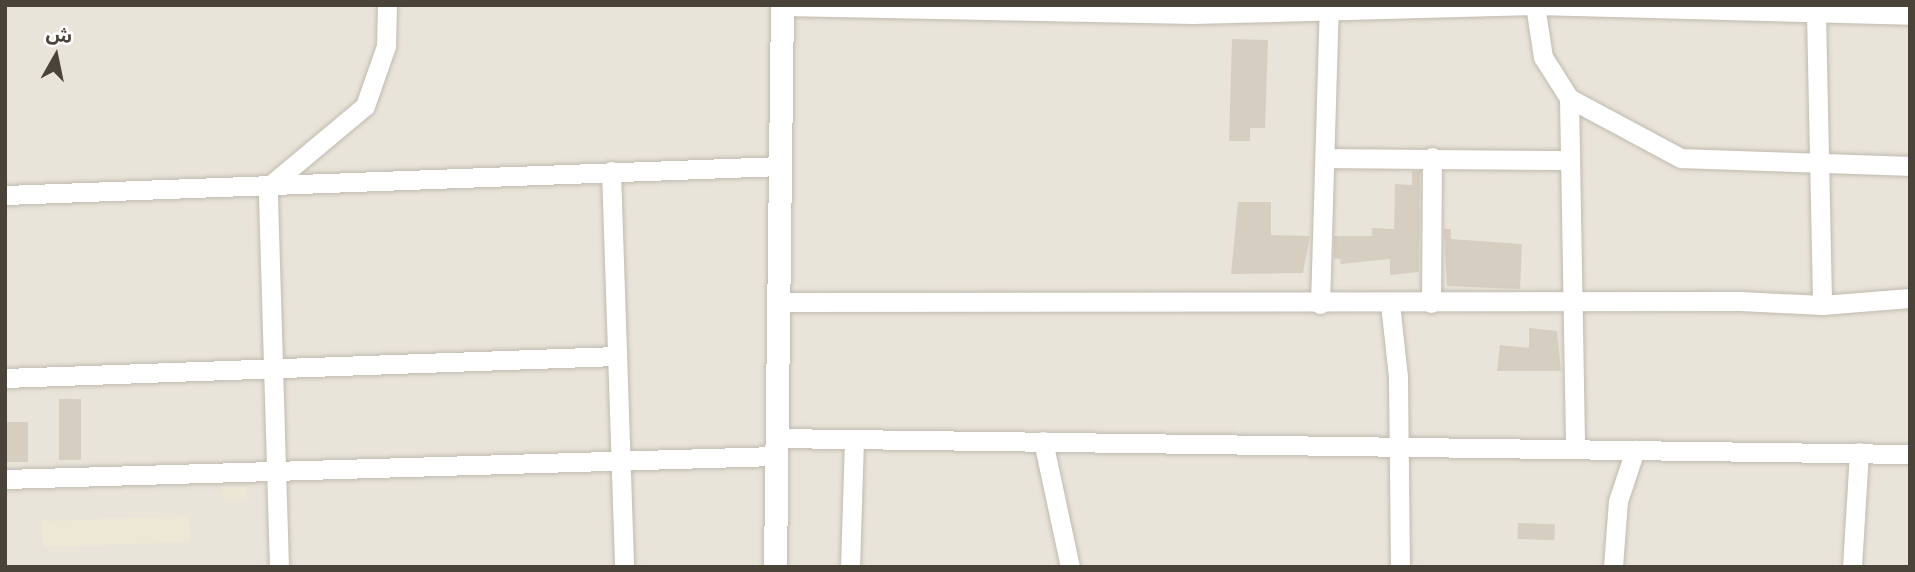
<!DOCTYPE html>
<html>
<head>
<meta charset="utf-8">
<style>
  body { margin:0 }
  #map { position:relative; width:1915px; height:572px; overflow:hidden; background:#f5f2eb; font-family:"Space Grotesk","Noto Sans Arabic",sans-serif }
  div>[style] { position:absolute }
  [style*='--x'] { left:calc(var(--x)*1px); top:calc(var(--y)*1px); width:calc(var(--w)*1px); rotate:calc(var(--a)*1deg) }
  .residential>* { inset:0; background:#e9e4da; transform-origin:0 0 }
  .education>* { inset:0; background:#ede7d6; transform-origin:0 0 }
  .building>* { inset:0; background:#d6cec1; transform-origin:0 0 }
  .roads { filter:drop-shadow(0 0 2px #c0baae) drop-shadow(0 0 2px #c0baae) }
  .minor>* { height:19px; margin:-9.5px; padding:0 9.5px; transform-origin:9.5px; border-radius:9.5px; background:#fff }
  .tertiary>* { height:23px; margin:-11.5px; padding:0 11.5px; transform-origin:11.5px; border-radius:11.5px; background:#fff }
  span { translate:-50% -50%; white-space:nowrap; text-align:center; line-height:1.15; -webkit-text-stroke:5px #fff; paint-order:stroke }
  .frame { position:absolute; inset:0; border:7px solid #494339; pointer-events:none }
  .north { position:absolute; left:21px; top:21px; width:70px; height:70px; -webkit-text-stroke:5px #fff; paint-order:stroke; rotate:9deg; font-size:19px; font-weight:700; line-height:28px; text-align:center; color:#494339 }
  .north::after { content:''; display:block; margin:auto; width:24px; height:32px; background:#494339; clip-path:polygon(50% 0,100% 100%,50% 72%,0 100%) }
</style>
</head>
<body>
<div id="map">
  <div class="residential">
    <i style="left:5px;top:5px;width:1905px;height:562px"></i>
  </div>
  <div class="education">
    <i style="left:246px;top:487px;width:12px;height:24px;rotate:90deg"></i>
    <i style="left:189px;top:516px;width:26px;height:147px;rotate:88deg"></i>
  </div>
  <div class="building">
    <i style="clip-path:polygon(1232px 39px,1268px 40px,1265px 128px,1250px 128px,1250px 141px,1229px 141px)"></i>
    <i style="clip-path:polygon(1412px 171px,1420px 171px,1419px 272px,1390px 275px,1390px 259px,1341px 264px,1340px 259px,1334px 258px,1334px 236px,1372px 236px,1372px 228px,1394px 229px,1395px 184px,1412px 185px)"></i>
    <i style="clip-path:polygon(1238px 202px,1271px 202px,1271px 235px,1310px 236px,1303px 273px,1231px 274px)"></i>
    <i style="clip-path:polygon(1444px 229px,1451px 229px,1451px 239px,1522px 244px,1520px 289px,1447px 286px)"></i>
    <i style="clip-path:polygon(1529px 328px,1557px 331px,1561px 371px,1497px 371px,1500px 345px,1529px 348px)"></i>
    <i style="left:59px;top:399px;width:22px;height:61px"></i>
    <i style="left:5px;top:422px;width:23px;height:40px"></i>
    <i style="left:1518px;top:523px;width:37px;height:16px;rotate:2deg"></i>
  </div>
  <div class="roads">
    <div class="minor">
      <i style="--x:1535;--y:5;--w:53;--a:81.3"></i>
      <i style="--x:1543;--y:57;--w:49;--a:57.6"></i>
      <i style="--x:1569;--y:98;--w:127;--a:28.2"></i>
      <i style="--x:1681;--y:158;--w:229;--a:2"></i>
      <i style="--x:782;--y:6;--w:411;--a:1.1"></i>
      <i style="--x:1193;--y:14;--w:342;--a:-1.5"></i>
      <i style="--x:1535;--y:5;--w:375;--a:1.5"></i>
      <i style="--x:1816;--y:13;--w:292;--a:88.8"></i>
      <i style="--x:1569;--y:98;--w:350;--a:89"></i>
      <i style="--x:1325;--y:158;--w:245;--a:0.5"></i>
      <i style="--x:611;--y:171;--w:396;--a:88.1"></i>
      <i style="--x:5;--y:195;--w:776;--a:-2.14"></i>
      <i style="--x:778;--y:302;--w:962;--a:-0.06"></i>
      <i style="--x:1740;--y:301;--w:82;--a:2.8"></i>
      <i style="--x:1822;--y:305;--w:88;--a:-4.5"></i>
      <i style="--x:1431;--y:303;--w:146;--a:-89.6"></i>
      <i style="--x:1320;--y:304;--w:299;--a:-88.3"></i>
      <i style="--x:1390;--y:304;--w:73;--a:83.7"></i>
      <i style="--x:1398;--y:377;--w:190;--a:89.4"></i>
      <i style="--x:5;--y:378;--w:611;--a:-2.06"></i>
      <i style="--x:776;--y:438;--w:1134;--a:0.81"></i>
      <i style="--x:1043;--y:441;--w:129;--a:77.9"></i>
      <i style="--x:5;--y:479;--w:770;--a:-1.71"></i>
      <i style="--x:279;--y:567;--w:380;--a:-91.7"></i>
      <i style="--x:268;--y:187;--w:126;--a:-39.9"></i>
      <i style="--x:365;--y:106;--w:64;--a:-70.7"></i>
      <i style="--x:386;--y:46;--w:41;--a:-88.6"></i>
      <i style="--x:850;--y:567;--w:128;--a:-88.2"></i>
      <i style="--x:1613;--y:567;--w:66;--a:-85.7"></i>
      <i style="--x:1618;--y:501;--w:54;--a:-71.6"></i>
      <i style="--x:1852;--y:567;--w:115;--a:-86.5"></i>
    </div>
    <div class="tertiary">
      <i style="--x:775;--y:567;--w:562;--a:-89.29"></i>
    </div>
  </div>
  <div class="frame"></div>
  <div class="north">ش</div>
</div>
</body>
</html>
